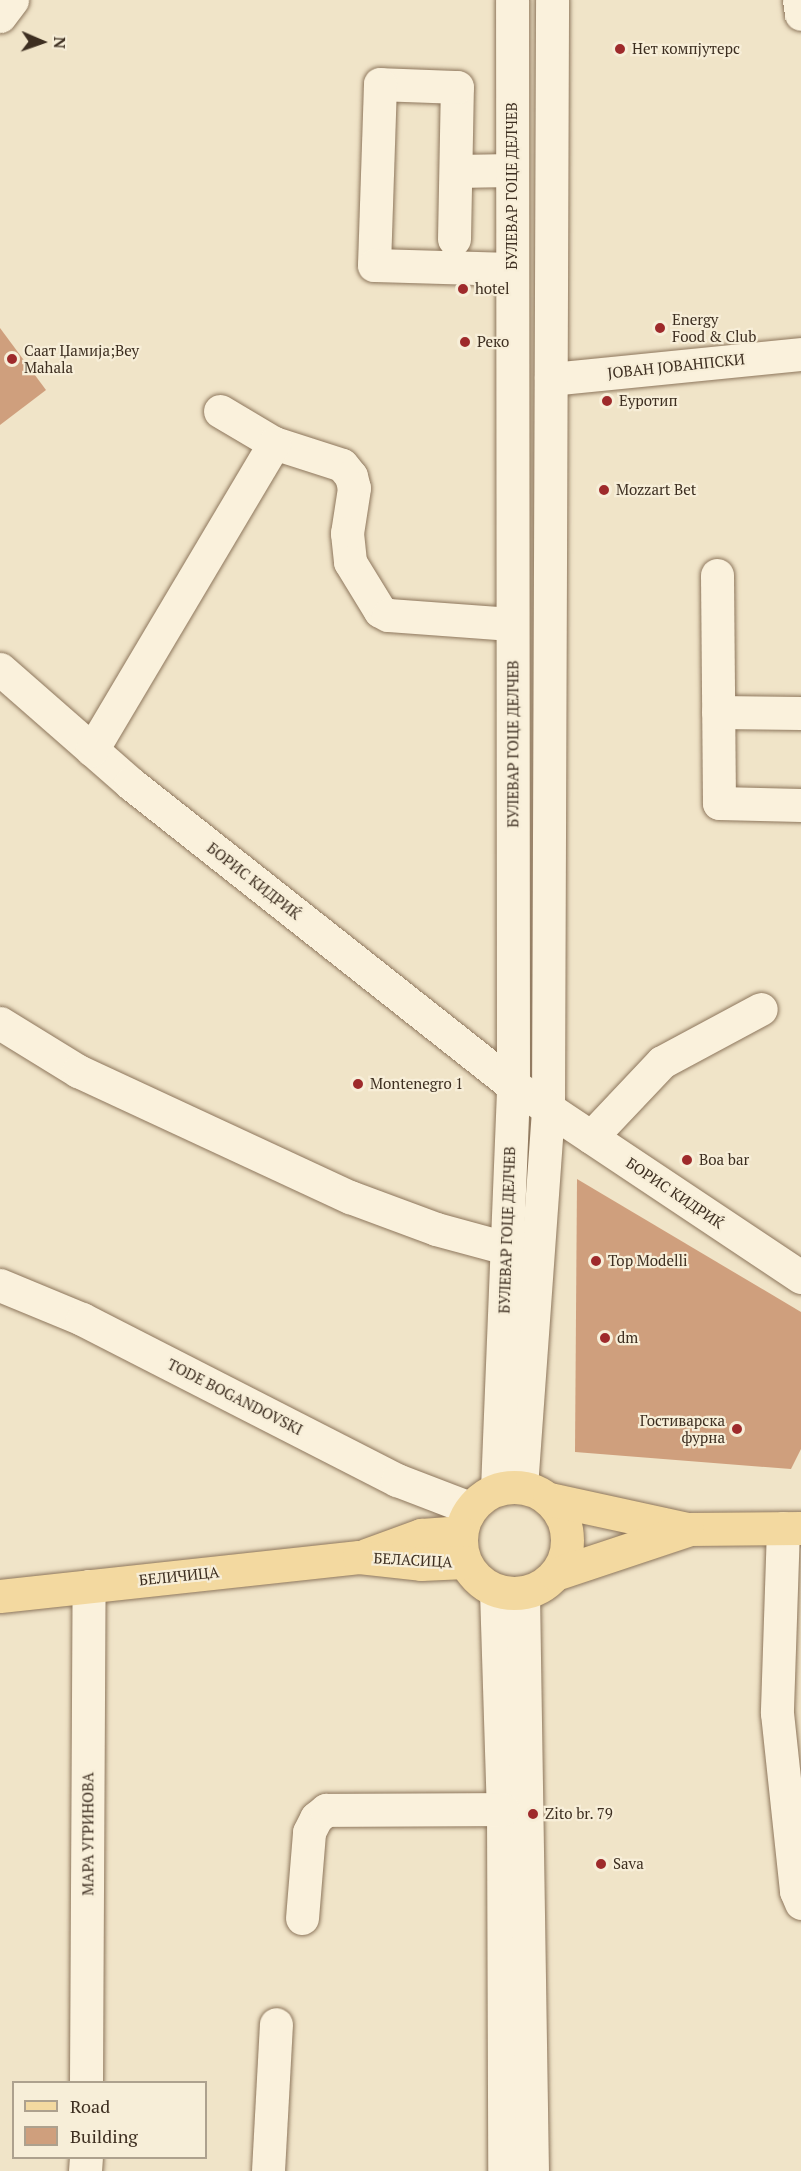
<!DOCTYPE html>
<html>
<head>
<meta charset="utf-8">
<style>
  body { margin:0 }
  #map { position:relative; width:801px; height:2171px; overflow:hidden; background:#f0e4c8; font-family:"PT Serif",serif }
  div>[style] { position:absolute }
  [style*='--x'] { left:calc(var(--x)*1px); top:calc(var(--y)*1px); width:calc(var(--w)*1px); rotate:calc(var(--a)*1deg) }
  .building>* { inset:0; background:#cf9f7d }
  .roads { filter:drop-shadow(0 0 2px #8d765c) drop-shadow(0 0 2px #8d765c) }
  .minor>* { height:33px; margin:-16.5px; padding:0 16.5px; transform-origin:16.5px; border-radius:16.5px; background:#faf1dc }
  .major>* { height:33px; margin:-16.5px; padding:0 16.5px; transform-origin:16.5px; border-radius:16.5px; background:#f3d9a0 }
  .major>.ring { margin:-16.5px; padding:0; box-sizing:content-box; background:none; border:33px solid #f3d9a0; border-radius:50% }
  .dots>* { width:16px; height:16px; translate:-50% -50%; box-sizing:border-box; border:3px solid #f7eed8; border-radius:50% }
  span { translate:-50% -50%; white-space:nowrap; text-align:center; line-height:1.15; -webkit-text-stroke:4.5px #f7eed8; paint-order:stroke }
  .poi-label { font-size:15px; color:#3d2e20 }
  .left { translate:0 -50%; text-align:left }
  .right { translate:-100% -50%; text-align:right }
  .street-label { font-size:15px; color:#3d2e20 }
  .legend { position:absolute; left:12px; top:2081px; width:195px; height:78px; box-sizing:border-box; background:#f7eed8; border:2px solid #ada18e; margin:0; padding:8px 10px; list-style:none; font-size:18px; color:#3d2e20 }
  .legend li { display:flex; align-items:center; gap:12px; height:30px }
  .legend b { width:30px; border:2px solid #ada18e }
  .north { position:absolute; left:12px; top:12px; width:60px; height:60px; -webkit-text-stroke:4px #f7eed8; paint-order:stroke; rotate:92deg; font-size:16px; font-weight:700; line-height:24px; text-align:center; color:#3d2e20 }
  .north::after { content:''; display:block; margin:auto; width:21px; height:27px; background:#3d2e20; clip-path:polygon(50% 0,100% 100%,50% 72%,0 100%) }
</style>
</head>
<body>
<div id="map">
  <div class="building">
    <i style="clip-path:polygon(0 328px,46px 390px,0 425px)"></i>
    <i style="clip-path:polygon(577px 1179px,801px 1312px,801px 1449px,791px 1469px,575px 1452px)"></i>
  </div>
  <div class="roads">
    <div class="minor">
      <i style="--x:799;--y:0;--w:14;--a:82"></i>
      <i style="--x:0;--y:16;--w:20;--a:-53"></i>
      <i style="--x:456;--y:171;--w:56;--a:-1"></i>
      <i style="--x:454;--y:239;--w:152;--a:-88.9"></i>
      <i style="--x:457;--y:87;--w:77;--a:-177.8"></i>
      <i style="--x:380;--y:84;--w:181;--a:91.9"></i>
      <i style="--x:374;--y:265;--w:138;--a:1.7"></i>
      <i style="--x:551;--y:379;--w:251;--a:-5.7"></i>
      <i style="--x:220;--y:411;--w:63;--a:30.7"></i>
      <i style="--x:274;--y:443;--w:71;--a:17.9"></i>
      <i style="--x:342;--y:465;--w:14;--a:51"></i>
      <i style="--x:351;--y:476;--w:12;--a:76"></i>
      <i style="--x:354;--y:488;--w:46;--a:98.8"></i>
      <i style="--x:347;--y:533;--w:29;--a:84"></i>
      <i style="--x:350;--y:562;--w:57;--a:58.5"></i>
      <i style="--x:380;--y:611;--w:9;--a:27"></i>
      <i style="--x:388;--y:615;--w:124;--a:4.2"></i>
      <i style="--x:717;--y:575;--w:228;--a:89.5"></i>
      <i style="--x:719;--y:803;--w:82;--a:1.4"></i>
      <i style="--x:0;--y:669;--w:173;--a:41.2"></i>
      <i style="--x:130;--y:783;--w:488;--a:38.3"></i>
      <i style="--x:513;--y:1085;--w:346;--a:33.7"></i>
      <i style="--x:718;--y:712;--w:83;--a:0.7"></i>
      <i style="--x:92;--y:750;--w:357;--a:-59.3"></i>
      <i style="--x:0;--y:1023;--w:92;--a:31.6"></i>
      <i style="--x:78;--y:1071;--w:300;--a:24.9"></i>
      <i style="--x:350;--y:1197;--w:92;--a:20.4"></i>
      <i style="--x:436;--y:1229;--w:73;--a:15.2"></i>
      <i style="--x:591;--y:1137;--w:103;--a:-46.6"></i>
      <i style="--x:662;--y:1062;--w:112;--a:-28.2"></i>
      <i style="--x:0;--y:1285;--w:89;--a:22.5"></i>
      <i style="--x:82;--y:1319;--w:354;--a:27.1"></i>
      <i style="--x:397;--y:1480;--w:78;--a:21"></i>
      <i style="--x:521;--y:1487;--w:379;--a:-85.9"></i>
      <i style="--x:548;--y:1109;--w:1109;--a:-89.79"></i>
      <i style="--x:497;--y:1489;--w:404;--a:-87.7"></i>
      <i style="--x:513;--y:1085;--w:1085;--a:-90.05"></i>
      <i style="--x:783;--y:1528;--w:185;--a:91.9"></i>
      <i style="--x:777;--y:1713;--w:179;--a:83.9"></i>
      <i style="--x:796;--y:1891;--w:13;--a:67"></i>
      <i style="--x:496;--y:1591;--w:218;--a:88.2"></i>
      <i style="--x:503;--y:1809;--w:362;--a:89.8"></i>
      <i style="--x:523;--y:1593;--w:578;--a:89.11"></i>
      <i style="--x:302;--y:1918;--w:86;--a:-85.3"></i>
      <i style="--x:309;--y:1832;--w:16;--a:-63"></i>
      <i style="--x:316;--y:1818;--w:13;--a:-39"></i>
      <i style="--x:326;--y:1810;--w:177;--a:-0.3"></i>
      <i style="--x:86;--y:2082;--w:496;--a:-89.7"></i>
      <i style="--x:85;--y:2171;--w:13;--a:-86"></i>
      <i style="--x:268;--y:2171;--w:147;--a:-86.9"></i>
    </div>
    <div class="major">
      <i class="ring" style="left:461px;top:1487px;width:73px;height:73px"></i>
      <i style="--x:549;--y:1499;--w:142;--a:12.2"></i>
      <i style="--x:688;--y:1529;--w:113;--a:-0.5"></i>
      <i style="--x:366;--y:1555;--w:59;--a:-20"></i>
      <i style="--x:421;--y:1535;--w:39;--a:-4"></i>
      <i style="--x:555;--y:1574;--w:139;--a:-18.4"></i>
      <i style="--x:0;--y:1596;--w:361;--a:-6.2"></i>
      <i style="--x:359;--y:1557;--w:62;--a:6.4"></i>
      <i style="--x:421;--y:1564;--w:44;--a:-2.6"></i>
    </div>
  </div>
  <div class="dots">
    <i style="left:620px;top:49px;background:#9e2a2b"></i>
    <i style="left:463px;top:289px;background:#9e2a2b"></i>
    <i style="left:660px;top:328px;background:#9e2a2b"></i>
    <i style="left:465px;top:342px;background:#9e2a2b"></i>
    <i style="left:12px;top:359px;background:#9e2a2b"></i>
    <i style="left:607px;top:401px;background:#9e2a2b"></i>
    <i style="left:604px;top:490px;background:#9e2a2b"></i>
    <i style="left:358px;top:1084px;background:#9e2a2b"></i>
    <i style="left:687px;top:1160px;background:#9e2a2b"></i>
    <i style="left:596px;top:1261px;background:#9e2a2b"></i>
    <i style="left:605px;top:1338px;background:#9e2a2b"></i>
    <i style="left:737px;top:1429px;background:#9e2a2b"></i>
    <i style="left:533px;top:1814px;background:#9e2a2b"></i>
    <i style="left:601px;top:1864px;background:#9e2a2b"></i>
  </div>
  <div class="poi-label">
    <span class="left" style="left:632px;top:49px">Нет компјутерс</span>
    <span class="left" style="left:475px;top:289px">hotel</span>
    <span class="left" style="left:672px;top:328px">Energy<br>Food &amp; Club</span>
    <span class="left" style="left:477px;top:342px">Реко</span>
    <span class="left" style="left:24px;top:359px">Саат Џамија;Bey<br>Mahala</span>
    <span class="left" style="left:619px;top:401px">Еуротип</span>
    <span class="left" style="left:616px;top:490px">Mozzart Bet</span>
    <span class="left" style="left:370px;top:1084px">Montenegro 1</span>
    <span class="left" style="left:699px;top:1160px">Boa bar</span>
    <span class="left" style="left:608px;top:1261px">Top Modelli</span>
    <span class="left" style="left:617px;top:1338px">dm</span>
    <span class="right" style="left:725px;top:1429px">Гостиварска<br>фурна</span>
    <span class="left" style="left:545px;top:1814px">Zito br. 79</span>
    <span class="left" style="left:613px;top:1864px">Sava</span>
  </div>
  <div class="street-label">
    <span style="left:512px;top:186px;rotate:-90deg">БУЛЕВАР ГОЦЕ ДЕЛЧЕВ</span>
    <span style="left:676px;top:366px;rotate:-6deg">ЈОВАН ЈОВАНПСКИ</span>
    <span style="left:513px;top:744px;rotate:-90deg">БУЛЕВАР ГОЦЕ ДЕЛЧЕВ</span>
    <span style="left:254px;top:881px;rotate:38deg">БОРИС КИДРИЌ</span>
    <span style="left:675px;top:1193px;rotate:34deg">БОРИС КИДРИЌ</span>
    <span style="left:507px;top:1230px;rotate:-88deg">БУЛЕВАР ГОЦЕ ДЕЛЧЕВ</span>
    <span style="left:235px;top:1397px;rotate:27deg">TODE BOGANDOVSKI</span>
    <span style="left:413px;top:1560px;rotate:3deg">БЕЛАСИЦА</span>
    <span style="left:179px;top:1576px;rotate:-6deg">БЕЛИЧИЦА</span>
    <span style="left:88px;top:1834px;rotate:-90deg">МАРА УГРИНОВА</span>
  </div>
  <ul class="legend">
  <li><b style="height:8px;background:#f3d9a0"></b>Road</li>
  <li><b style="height:16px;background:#cf9f7d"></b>Building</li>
  </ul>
  <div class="north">N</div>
</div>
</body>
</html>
